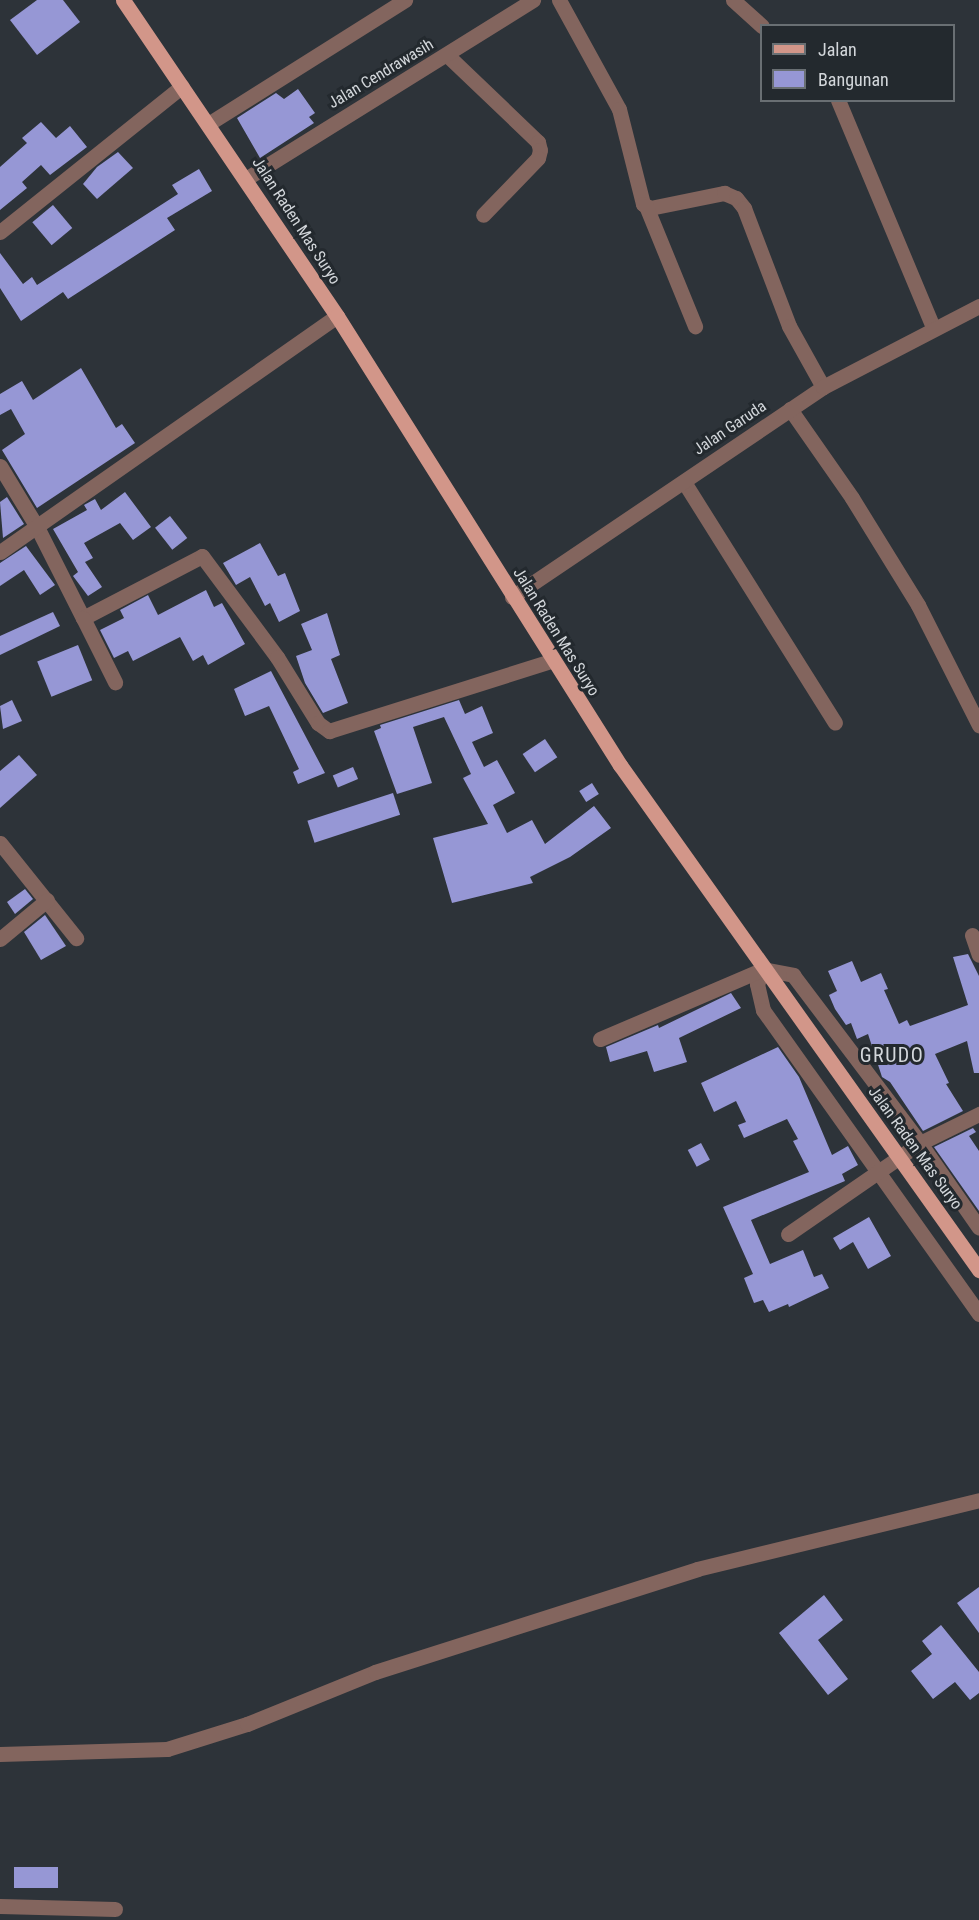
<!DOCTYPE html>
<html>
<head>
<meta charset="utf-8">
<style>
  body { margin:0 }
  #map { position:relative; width:979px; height:1920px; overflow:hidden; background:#2d3339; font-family:"Roboto Condensed",sans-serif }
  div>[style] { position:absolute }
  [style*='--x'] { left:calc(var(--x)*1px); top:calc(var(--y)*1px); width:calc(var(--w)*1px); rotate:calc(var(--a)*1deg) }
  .building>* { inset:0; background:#9697d5; transform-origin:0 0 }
  .minor>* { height:15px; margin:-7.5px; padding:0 7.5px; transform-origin:7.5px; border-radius:7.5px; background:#83655e }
  .major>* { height:15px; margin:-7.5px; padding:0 7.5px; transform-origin:7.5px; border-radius:7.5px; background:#d29689 }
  span { translate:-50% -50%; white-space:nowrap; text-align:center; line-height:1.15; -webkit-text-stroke:6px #23292e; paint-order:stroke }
  .street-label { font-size:16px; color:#d3d7db }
  .quarter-label { font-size:20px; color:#d3d7db; letter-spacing:1.5px }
  .legend { position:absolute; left:760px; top:24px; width:195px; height:78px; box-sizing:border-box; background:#23292e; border:2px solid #696f73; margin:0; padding:8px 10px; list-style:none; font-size:18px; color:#d3d7db }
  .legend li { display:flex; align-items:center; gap:12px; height:30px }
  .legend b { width:30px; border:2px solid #696f73 }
</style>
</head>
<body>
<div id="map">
  <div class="building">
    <i style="clip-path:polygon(37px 0,63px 0,80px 22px,37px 55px,10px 20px)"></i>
    <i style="clip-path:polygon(298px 89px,315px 113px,309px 117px,314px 123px,260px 158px,237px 118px,276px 93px,284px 99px)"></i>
    <i style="clip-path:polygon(41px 122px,56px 138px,70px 126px,87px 147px,50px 175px,41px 165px,22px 182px,27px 188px,0 210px,0 167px,27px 143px,22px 138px)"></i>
    <i style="clip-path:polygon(118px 152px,133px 168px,97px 199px,83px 184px,97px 167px)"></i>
    <i style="clip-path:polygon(199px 169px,212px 191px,167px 218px,175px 230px,68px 299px,63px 292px,21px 321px,0 288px,0 253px,23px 284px,32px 277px,37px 285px,178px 194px,172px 185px)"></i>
    <i style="left:53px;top:205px;width:30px;height:27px;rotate:50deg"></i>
    <i style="clip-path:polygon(81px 368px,116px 428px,122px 424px,135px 443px,37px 508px,2px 450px,25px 434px,11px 409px,0 415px,0 394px,22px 381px,33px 400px)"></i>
    <i style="clip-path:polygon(125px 492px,151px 527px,133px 540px,120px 523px,84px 543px,93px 558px,85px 562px,102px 587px,88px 596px,73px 576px,78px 572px,53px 529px,87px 510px,84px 505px,95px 499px,101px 510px)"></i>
    <i style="clip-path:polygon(7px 497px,24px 524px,3px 538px,0 502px)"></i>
    <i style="left:170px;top:516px;width:28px;height:19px;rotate:52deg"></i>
    <i style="clip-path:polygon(260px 543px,278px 576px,285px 573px,300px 611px,279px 622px,270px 603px,265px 606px,250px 577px,236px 585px,223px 563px)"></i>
    <i style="clip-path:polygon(26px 546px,55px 585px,40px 595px,24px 570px,0 586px,0 563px)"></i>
    <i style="clip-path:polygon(206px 590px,214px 607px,222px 603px,245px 644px,208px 665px,203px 655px,193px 661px,180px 637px,133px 661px,128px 651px,114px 658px,100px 630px,124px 618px,120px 610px,148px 595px,158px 615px)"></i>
    <i style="clip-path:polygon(53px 612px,60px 626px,0 655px,0 636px)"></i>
    <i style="clip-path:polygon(327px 613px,340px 655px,331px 659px,348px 703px,323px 713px,305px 683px,296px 656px,312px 650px,301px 624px)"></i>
    <i style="left:78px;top:645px;width:38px;height:44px;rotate:68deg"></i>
    <i style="clip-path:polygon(271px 671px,325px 773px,298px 784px,293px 772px,299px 769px,269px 706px,245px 716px,234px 689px)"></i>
    <i style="clip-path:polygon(12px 700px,22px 721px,3px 729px,0 706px)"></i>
    <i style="clip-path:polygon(459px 700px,465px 714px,482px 706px,493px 733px,472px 742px,484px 767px,497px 760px,515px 793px,493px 805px,507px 833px,532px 820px,545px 844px,594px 806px,611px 828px,570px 857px,530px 877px,533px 883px,452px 903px,433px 838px,488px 824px,463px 778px,471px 774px,444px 717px,413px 727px,432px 783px,397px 794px,374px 731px,381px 728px,380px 725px)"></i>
    <i style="left:545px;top:739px;width:22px;height:27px;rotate:56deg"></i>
    <i style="clip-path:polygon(19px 755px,37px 775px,0 808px,0 771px)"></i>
    <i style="left:353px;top:767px;width:13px;height:22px;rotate:67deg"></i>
    <i style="left:592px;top:783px;width:13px;height:15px;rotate:58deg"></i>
    <i style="left:393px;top:793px;width:23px;height:90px;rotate:72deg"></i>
    <i style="clip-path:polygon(25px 889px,33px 899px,15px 914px,7px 902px)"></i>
    <i style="clip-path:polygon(45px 915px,66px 946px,41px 960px,24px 932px)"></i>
    <i style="clip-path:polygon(968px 954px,979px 976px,979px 1073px,974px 1073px,967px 1041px,935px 1054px,949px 1083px,946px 1084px,963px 1111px,923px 1131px,890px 1082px,882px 1077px,868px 1034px,857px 1039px,851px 1023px,846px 1025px,835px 1009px,829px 995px,837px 991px,828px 971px,852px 961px,861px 982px,881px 973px,888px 989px,884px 990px,899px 1024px,907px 1020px,910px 1026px,968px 1005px,953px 957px)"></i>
    <i style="clip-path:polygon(731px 993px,741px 1008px,679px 1038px,687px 1062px,654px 1072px,647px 1051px,610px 1062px,606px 1047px,658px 1025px,659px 1028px)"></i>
    <i style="clip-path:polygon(778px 1047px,799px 1077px,832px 1155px,848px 1146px,858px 1165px,842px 1174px,845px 1181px,751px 1220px,770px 1264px,803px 1250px,814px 1277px,822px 1274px,829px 1288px,789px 1307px,788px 1304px,769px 1312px,763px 1300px,754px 1303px,744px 1278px,753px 1274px,723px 1207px,809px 1172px,793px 1141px,798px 1139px,787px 1119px,744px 1138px,738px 1125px,746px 1122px,736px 1101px,714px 1112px,701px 1083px)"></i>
    <i style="clip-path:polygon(973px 1128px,976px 1132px,969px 1136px,979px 1151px,979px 1211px,934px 1147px)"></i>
    <i style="left:701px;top:1143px;width:19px;height:15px;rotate:62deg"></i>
    <i style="clip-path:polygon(869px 1217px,891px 1256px,868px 1269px,853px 1242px,840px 1250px,833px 1238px)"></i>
    <i style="clip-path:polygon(979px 1587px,979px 1633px,957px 1603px)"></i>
    <i style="clip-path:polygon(824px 1595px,843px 1620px,818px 1640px,848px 1679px,828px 1695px,779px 1633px)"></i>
    <i style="clip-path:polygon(941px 1625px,979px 1672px,979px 1693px,970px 1700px,955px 1682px,933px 1699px,911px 1671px,932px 1654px,922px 1641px)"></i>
    <i style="left:58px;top:1867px;width:21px;height:44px;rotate:90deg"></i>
  </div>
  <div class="minor">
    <i style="--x:559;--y:0;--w:124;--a:61.2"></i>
    <i style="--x:619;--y:109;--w:98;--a:75.8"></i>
    <i style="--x:643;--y:204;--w:8;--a:30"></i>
    <i style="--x:650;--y:208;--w:76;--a:-11.5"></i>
    <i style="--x:724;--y:193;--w:13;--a:23"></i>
    <i style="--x:736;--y:198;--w:13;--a:51"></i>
    <i style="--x:744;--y:208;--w:126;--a:69.1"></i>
    <i style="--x:789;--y:326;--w:70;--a:60.9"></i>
    <i style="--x:733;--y:0;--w:39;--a:42"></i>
    <i style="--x:447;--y:55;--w:126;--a:43.7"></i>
    <i style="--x:538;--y:142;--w:8;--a:76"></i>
    <i style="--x:540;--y:150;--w:8;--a:104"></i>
    <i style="--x:538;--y:158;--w:79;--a:134"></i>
    <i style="--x:838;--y:100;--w:248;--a:67.3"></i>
    <i style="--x:208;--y:124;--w:233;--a:-32.2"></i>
    <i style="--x:247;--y:178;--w:337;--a:-31.9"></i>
    <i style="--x:646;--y:206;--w:130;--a:67.8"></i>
    <i style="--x:0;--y:232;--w:233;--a:-38.7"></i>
    <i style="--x:790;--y:409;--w:108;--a:55.1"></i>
    <i style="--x:852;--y:498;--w:126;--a:58.3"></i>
    <i style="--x:918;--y:605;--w:135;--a:63.1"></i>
    <i style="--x:0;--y:466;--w:71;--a:58.8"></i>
    <i style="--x:37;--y:527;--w:102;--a:63.2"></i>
    <i style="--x:83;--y:618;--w:134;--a:-27.5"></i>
    <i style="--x:202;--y:556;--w:126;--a:53.4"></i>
    <i style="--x:277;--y:657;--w:78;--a:58.2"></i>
    <i style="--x:318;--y:723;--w:14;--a:36"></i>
    <i style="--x:329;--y:731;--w:233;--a:-17.5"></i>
    <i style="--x:684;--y:482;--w:284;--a:57.9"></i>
    <i style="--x:0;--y:552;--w:411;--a:-35"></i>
    <i style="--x:512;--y:597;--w:375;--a:-34"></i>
    <i style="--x:823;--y:387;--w:176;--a:-27.4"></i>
    <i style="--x:83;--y:618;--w:72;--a:63.4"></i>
    <i style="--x:0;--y:843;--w:122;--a:51.3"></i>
    <i style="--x:972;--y:935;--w:21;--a:71"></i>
    <i style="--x:0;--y:939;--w:61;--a:-39.7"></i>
    <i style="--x:763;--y:969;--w:16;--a:112"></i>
    <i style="--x:757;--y:984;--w:27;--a:77"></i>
    <i style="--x:763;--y:1010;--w:373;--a:54.6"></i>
    <i style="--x:600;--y:1039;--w:177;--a:-23.2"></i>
    <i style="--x:763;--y:969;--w:31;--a:11"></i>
    <i style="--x:793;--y:975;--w:211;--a:52.9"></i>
    <i style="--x:920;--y:1143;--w:103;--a:55.2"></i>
    <i style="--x:788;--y:1234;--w:160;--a:-34.6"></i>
    <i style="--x:920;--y:1143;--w:66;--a:-26.2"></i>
    <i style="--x:0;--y:1754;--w:167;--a:-1.7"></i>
    <i style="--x:167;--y:1749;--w:84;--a:-17.4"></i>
    <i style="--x:247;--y:1724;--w:138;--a:-22.1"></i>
    <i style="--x:375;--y:1672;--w:338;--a:-17.7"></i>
    <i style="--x:697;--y:1569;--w:290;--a:-13.7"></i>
    <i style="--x:0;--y:1906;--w:115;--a:1.5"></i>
  </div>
  <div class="major">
    <i style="--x:123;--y:0;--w:382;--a:55.9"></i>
    <i style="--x:337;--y:316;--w:531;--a:57.78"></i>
    <i style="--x:620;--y:765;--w:620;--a:54.59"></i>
  </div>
  <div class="street-label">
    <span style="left:381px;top:74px;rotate:-31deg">Jalan Cendrawasih</span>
    <span style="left:296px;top:221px;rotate:57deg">Jalan Raden Mas Suryo</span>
    <span style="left:730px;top:428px;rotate:-34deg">Jalan Garuda</span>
    <span style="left:556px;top:632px;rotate:58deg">Jalan Raden Mas Suryo</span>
    <span style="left:915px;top:1148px;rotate:54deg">Jalan Raden Mas Suryo</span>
  </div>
  <div class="quarter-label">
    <span style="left:892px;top:1055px">GRUDO</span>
  </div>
  <ul class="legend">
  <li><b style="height:8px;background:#d29689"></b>Jalan</li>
  <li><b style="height:16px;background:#9697d5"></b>Bangunan</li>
  </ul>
</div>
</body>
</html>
